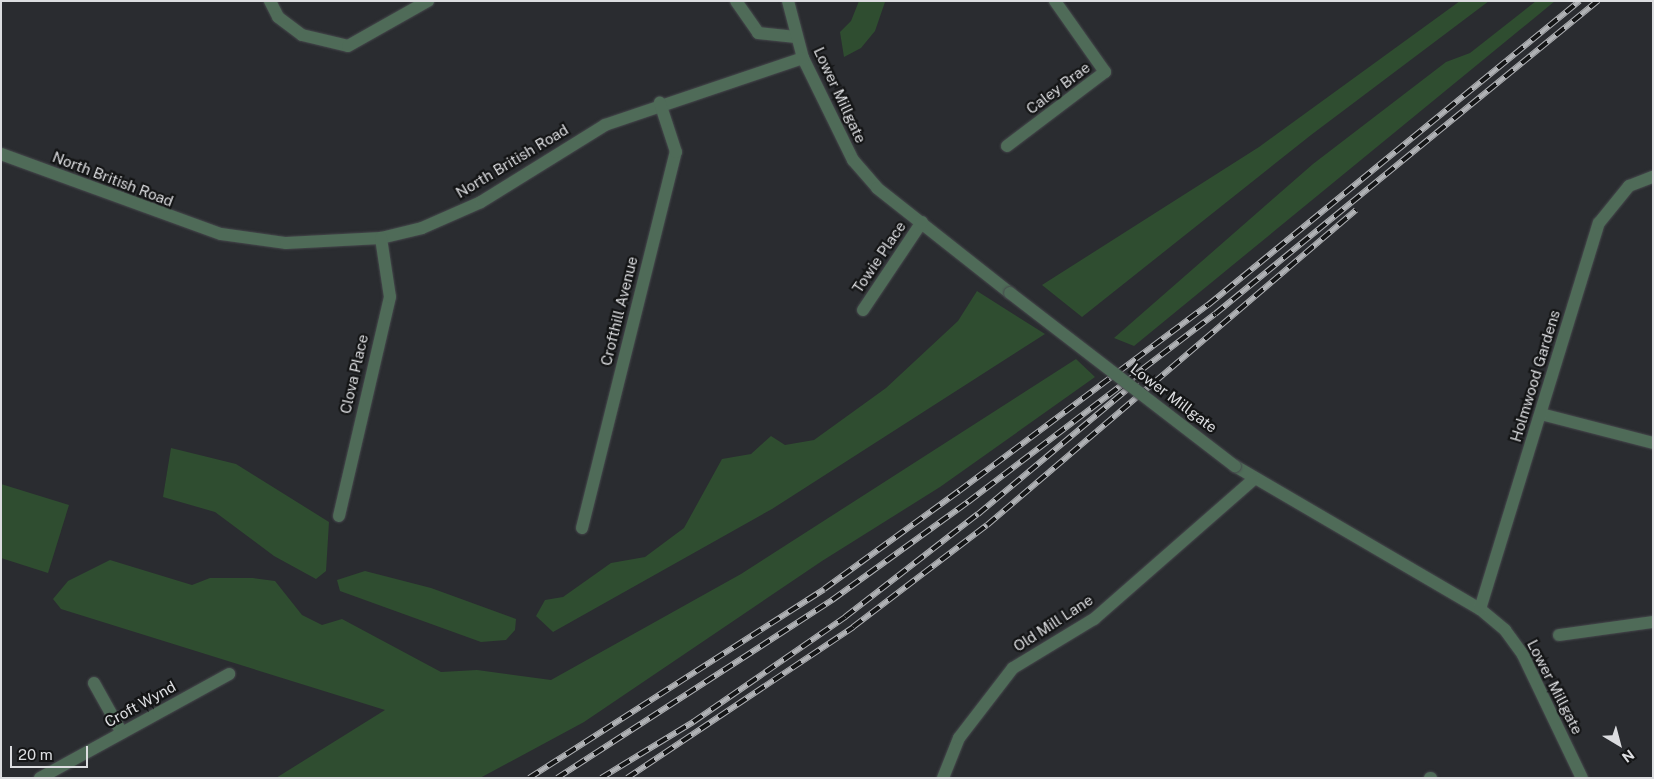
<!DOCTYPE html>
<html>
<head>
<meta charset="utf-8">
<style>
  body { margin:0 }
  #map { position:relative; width:1654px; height:779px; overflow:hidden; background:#2a2c30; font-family:"Public Sans",sans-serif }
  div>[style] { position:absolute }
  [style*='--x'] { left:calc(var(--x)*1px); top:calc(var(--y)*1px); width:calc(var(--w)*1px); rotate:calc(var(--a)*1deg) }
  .green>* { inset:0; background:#2f4d30 }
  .roads { filter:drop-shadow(0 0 1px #46484c) drop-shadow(0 0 1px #46484c) }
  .minor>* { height:12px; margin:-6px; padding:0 6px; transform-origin:6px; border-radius:6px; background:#4f6b58 }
  .rail>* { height:5.5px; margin-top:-2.75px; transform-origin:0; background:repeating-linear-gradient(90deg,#141516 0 11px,#b0b2b5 0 22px); box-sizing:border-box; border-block:1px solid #b0b2b5 }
  .bridges { filter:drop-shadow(0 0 1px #46484c) drop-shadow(0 0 1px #46484c) }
  .minor-bridge>* { height:12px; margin:-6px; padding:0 6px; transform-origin:6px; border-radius:6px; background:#4f6b58 }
  span { translate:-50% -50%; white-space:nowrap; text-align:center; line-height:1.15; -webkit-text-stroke:4.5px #141516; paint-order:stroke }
  .street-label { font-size:15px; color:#dcdde0 }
  .frame { position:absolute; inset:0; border:2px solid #dcdde0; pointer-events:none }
  .north { position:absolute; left:1594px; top:719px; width:50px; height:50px; -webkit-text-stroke:4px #141516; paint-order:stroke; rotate:143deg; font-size:14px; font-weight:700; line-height:20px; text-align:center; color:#dcdde0 }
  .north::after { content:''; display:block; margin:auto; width:18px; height:22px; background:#dcdde0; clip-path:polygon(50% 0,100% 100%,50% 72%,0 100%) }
  .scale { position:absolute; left:10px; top:746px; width:78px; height:22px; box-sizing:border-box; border:2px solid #dcdde0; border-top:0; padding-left:6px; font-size:15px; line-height:18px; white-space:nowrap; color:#dcdde0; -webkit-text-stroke:4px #141516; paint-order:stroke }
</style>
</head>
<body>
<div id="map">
  <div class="green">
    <i style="clip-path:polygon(859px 1px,885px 2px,875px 31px,861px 48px,844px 57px,840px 32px,851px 21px)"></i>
    <i style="clip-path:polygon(1460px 1px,1489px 1px,1311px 135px,1082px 317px,1042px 285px,1259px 147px)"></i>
    <i style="clip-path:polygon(1536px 1px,1555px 1px,1134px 346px,1114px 338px,1313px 164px,1446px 62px,1470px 53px)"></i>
    <i style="clip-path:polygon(977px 291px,1045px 334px,772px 509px,553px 632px,536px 616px,545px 600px,563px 597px,611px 563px,645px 557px,684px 528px,722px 459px,751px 454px,771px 436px,785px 445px,814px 440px,886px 388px,958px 321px)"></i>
    <i style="clip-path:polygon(1076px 359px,1095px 377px,940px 487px,822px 561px,584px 722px,480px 778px,276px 778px,385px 710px,61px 609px,53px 599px,68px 581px,110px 560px,192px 585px,210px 578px,253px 578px,275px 581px,302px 615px,322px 625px,342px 619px,441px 672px,477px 670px,551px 680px,741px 574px)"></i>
    <i style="clip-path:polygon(171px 448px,236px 464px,329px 522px,326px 571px,316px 579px,274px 556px,215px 512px,163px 497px)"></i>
    <i style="clip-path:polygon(1px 484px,69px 505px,48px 573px,1px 558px)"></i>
    <i style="clip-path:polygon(365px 571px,431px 588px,516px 619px,515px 630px,506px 640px,481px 642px,340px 591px,337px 580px)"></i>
  </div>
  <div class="roads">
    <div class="minor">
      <i style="--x:270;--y:1;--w:18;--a:63"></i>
      <i style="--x:278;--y:17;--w:30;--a:37"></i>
      <i style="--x:302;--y:35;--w:47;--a:13.4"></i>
      <i style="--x:348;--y:46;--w:92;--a:-29.4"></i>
      <i style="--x:736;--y:1;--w:39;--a:55"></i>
      <i style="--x:758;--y:33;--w:38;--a:6"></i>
      <i style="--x:788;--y:1;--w:59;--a:75.3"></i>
      <i style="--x:803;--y:58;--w:114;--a:63.9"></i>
      <i style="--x:853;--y:160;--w:37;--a:49"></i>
      <i style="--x:877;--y:188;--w:169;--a:38.3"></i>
      <i style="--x:1007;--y:146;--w:123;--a:-37.1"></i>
      <i style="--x:1105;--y:72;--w:87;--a:-125.2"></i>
      <i style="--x:1;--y:154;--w:234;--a:20"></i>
      <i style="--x:221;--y:234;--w:66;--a:7.9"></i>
      <i style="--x:286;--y:243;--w:95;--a:-3"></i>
      <i style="--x:381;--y:238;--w:42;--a:-13.7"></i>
      <i style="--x:422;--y:228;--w:64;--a:-23.8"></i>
      <i style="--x:481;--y:202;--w:146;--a:-31.8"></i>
      <i style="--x:605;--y:125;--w:209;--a:-18.7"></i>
      <i style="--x:863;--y:310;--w:106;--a:-56.2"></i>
      <i style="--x:1541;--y:414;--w:116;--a:14.5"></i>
      <i style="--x:1235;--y:466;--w:284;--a:30.3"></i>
      <i style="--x:1480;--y:609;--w:33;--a:40"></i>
      <i style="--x:1505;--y:630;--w:31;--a:54"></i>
      <i style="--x:1523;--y:655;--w:136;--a:64.4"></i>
      <i style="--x:339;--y:516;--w:225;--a:-76.9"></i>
      <i style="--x:390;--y:297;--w:60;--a:-98.7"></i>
      <i style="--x:582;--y:528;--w:388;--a:-76"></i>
      <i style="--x:676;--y:152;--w:52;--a:-108.1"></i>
      <i style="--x:1480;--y:609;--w:404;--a:-72.9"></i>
      <i style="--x:1599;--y:223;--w:48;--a:-51"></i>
      <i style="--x:1629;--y:186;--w:26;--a:-21"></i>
      <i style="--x:1559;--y:635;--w:95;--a:-7.9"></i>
      <i style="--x:94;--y:683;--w:57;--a:60.8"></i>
      <i style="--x:40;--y:778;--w:216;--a:-28.8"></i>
      <i style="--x:943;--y:778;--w:43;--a:-68.2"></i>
      <i style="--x:959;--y:738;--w:88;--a:-52.4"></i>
      <i style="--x:1013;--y:668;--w:95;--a:-31.2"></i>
      <i style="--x:1094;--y:619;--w:213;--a:-41.2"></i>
      <i style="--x:1430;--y:778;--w:1;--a:0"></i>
    </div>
  </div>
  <div class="rail">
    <i style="--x:529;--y:778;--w:350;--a:-32.6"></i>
    <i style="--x:824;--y:589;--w:167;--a:-36"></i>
    <i style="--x:959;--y:491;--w:311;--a:-36.8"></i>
    <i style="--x:1208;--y:305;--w:480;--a:-39.3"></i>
    <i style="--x:557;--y:778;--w:328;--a:-32.9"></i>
    <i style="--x:832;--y:600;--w:168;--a:-35.8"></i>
    <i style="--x:968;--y:502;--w:310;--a:-37.3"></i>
    <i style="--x:1215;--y:314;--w:495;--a:-39.3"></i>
    <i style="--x:601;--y:778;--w:108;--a:-31.3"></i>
    <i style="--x:693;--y:722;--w:185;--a:-34.6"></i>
    <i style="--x:845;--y:617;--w:168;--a:-37.8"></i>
    <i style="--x:978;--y:514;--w:207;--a:-39.9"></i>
    <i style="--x:627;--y:778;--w:272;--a:-33.7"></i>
    <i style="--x:853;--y:627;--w:168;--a:-37.3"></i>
    <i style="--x:987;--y:525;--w:485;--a:-40.5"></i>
  </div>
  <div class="bridges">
    <div class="minor-bridge">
      <i style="--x:1010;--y:293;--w:284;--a:37.6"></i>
    </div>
  </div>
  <div class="street-label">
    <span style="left:1058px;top:88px;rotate:-37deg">Caley Brae</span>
    <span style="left:840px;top:95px;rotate:65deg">Lower Millgate</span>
    <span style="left:512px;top:161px;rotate:-31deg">North British Road</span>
    <span style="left:113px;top:179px;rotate:21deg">North British Road</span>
    <span style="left:879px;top:257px;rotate:-56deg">Towie Place</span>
    <span style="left:619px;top:311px;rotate:-76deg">Crofthill Avenue</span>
    <span style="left:354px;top:374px;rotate:-77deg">Clova Place</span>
    <span style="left:1535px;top:376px;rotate:-73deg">Holmwood Gardens</span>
    <span style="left:1174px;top:398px;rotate:37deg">Lower Millgate</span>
    <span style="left:1053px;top:623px;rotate:-33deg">Old Mill Lane</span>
    <span style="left:1555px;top:687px;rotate:63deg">Lower Millgate</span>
    <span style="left:140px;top:704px;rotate:-29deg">Croft Wynd</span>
  </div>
  <div class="frame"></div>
  <div class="north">N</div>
  <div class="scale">20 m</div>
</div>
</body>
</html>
